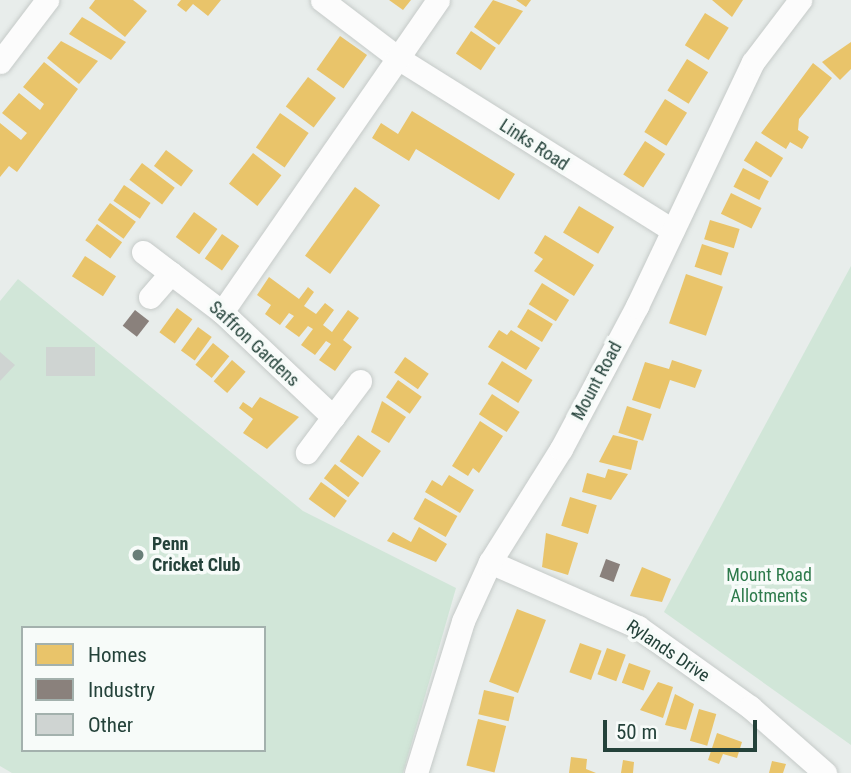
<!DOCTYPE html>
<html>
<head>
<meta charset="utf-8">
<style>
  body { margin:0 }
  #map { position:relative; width:851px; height:773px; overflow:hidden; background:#e8edeb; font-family:"Roboto Condensed",sans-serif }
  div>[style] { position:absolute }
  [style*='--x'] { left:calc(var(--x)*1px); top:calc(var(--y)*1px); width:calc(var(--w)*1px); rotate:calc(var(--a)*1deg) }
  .green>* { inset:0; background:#d1e6d8 }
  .homes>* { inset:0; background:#e9c46a; transform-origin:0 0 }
  .industry>* { inset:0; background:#8a817c; transform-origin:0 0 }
  .building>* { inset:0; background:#cfd4d2; transform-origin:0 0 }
  .roads { filter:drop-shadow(0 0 2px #c5cac8) drop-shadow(0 0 2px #c5cac8) }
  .minor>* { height:23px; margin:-11.5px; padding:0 11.5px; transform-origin:11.5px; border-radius:11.5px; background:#fcfcfc }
  .dots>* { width:19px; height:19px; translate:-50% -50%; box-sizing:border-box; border:4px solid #f7fbf9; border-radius:50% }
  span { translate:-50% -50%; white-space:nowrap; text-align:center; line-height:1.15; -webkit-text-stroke:7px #f7fbf9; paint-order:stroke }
  .street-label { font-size:18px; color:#24423a }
  .poi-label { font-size:18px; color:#24423a; font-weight:700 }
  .left { translate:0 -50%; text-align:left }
  .park-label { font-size:18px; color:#2d7a4b }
  .legend { position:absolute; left:21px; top:626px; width:245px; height:126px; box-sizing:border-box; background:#f7fbf9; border:2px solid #a3b1ad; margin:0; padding:9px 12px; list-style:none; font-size:21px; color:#24423a }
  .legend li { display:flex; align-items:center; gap:14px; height:35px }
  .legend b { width:35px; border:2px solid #a3b1ad }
  .scale { position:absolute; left:603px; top:720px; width:154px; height:32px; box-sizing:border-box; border:4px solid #24423a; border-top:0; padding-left:9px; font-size:21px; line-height:24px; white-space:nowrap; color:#24423a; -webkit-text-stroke:5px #f7fbf9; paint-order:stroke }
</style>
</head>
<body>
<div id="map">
  <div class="green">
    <i style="clip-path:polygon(851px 266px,851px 745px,664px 612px)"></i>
    <i style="clip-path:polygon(evenodd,18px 279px,303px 511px,456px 588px,403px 773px,12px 773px,0 766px,0 301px,18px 279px,23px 628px,264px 628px,264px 750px,23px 750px,23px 628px)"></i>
  </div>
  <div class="homes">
    <i style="clip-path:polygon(95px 0,133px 0,147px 11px,125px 37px,89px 8px)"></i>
    <i style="clip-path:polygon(181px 0,221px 0,208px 16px,193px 4px,186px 12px,177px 5px)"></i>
    <i style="clip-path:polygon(389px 0,411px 0,403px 10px)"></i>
    <i style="clip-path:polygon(493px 0,523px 11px,499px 45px,474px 27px)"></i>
    <i style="clip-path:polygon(516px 0,531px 0,526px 7px)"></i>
    <i style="clip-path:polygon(712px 0,743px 0,732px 17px)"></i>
    <i style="left:705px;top:13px;width:28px;height:38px;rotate:32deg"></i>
    <i style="clip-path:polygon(82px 17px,126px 42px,111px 60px,69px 34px)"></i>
    <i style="left:471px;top:31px;width:30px;height:27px;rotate:34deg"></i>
    <i style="left:340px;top:36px;width:33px;height:41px;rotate:35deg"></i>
    <i style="clip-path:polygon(61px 41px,98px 61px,79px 84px,47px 58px)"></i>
    <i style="clip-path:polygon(851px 42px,851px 69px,840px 80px,822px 62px)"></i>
    <i style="left:687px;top:59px;width:25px;height:37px;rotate:32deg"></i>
    <i style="clip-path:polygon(44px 62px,78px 89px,17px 172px,9px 166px,0 177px,0 123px,21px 140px,27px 133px,2px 113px,19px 93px,40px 110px,44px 104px,23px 87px)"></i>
    <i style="clip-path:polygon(813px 63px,832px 78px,799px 119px,798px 130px,809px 137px,802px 149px,790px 142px,786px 149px,761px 133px)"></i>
    <i style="left:308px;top:77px;width:35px;height:37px;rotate:37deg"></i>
    <i style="left:665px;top:99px;width:26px;height:39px;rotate:32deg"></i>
    <i style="clip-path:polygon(412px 111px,515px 174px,499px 200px,416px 149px,409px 161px,372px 138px,381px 123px,398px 134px)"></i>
    <i style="left:280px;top:113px;width:35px;height:42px;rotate:35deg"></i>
    <i style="left:645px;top:141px;width:24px;height:40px;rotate:33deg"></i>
    <i style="left:756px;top:141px;width:32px;height:23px;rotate:32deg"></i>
    <i style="left:166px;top:150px;width:34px;height:20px;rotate:37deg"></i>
    <i style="left:253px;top:153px;width:36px;height:39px;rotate:38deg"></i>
    <i style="left:142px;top:163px;width:41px;height:21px;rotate:37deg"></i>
    <i style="left:743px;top:168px;width:29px;height:21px;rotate:27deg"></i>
    <i style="left:124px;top:185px;width:32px;height:19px;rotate:34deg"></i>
    <i style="left:355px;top:187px;width:31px;height:85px;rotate:36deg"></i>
    <i style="left:731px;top:193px;width:34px;height:23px;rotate:26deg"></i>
    <i style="left:110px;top:203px;width:32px;height:21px;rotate:36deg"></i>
    <i style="left:579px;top:206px;width:41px;height:31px;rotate:31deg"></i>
    <i style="left:194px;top:212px;width:29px;height:31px;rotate:36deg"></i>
    <i style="left:710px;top:220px;width:31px;height:20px;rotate:17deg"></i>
    <i style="left:97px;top:224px;width:31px;height:20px;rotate:36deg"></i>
    <i style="left:222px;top:234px;width:21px;height:30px;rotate:35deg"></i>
    <i style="clip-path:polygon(545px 235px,594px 265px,574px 296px,534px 271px,543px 259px,534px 253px)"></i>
    <i style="left:702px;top:244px;width:28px;height:24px;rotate:18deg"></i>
    <i style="left:85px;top:256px;width:37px;height:24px;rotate:33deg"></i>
    <i style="left:686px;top:274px;width:39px;height:52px;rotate:19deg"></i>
    <i style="clip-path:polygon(269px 277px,299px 299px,308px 287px,314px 292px,304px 306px,316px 314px,325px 303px,334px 310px,323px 325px,332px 332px,348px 310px,359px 318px,343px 340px,352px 347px,335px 371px,319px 360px,331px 344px,326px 341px,315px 355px,301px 345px,313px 329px,308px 326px,299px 337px,285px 327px,294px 316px,289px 313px,280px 325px,265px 314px,271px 305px,257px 295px)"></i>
    <i style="left:542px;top:283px;width:32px;height:25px;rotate:32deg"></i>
    <i style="left:177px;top:308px;width:19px;height:30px;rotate:36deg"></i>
    <i style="left:528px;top:309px;width:29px;height:21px;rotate:31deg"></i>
    <i style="left:198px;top:327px;width:17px;height:29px;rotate:36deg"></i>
    <i style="clip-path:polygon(499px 330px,507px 335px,511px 330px,540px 348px,526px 370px,488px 347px)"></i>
    <i style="left:213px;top:343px;width:21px;height:28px;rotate:39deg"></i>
    <i style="left:405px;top:357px;width:29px;height:19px;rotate:35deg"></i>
    <i style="left:232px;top:360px;width:18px;height:28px;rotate:41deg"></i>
    <i style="clip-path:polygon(672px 360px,702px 370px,695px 388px,670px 380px,660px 409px,632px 400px,645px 362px,669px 369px)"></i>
    <i style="left:502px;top:361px;width:36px;height:27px;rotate:32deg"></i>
    <i style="left:398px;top:380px;width:29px;height:21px;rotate:35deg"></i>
    <i style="left:492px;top:394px;width:33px;height:24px;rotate:33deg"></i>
    <i style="clip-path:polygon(260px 397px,299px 417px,267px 449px,243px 433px,253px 419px,239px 408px,243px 402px,252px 408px)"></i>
    <i style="clip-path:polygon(382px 401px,406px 417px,389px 443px,371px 432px)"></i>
    <i style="left:627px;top:406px;width:26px;height:28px;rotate:18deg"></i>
    <i style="clip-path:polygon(480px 421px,503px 436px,479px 473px,473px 468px,468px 476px,452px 466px)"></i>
    <i style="left:358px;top:435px;width:28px;height:32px;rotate:35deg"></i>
    <i style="clip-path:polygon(613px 435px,638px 441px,631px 470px,599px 462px)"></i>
    <i style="left:335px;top:464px;width:31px;height:18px;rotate:38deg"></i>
    <i style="clip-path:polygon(608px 469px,628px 474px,611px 500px,582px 492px,587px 473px,605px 478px)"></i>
    <i style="clip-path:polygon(449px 475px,474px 490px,460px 513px,425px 492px,432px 480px,442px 486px)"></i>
    <i style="left:321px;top:482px;width:32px;height:21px;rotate:36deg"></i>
    <i style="left:570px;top:497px;width:28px;height:30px;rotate:17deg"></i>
    <i style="left:425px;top:498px;width:37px;height:24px;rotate:29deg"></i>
    <i style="clip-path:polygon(419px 527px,447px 544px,436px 562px,387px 541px,393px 532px,411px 542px)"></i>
    <i style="clip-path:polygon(546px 533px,578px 543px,568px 575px,542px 567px)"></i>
    <i style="clip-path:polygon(642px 567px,671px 579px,662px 602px,630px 596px)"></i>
    <i style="left:517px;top:609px;width:31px;height:78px;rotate:21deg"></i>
    <i style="left:580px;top:643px;width:23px;height:31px;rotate:20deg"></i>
    <i style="left:607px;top:648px;width:20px;height:28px;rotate:20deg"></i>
    <i style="left:629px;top:663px;width:23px;height:21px;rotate:20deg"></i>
    <i style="clip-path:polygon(658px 682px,673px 687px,663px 718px,640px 710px)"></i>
    <i style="left:484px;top:690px;width:31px;height:25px;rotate:13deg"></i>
    <i style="clip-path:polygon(675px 694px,694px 704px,686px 730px,665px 725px)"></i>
    <i style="left:699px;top:709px;width:18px;height:33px;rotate:16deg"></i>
    <i style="left:478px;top:719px;width:29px;height:48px;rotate:14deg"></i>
    <i style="clip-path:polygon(717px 733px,742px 742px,737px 758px,723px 754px,719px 764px,708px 760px)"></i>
    <i style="clip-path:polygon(571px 757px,587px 759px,586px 769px,596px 773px,569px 773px)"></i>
    <i style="clip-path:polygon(623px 760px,634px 762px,633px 773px,621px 773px)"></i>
    <i style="clip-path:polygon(772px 761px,786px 764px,783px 773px,769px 773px)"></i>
  </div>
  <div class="industry">
    <i style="left:135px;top:310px;width:18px;height:20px;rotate:38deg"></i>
    <i style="left:606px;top:559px;width:15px;height:19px;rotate:20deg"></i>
  </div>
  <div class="building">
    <i style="left:46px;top:347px;width:49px;height:29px"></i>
    <i style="clip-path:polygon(0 352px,15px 365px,0 381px)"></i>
  </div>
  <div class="roads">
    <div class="minor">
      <i style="--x:322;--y:0;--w:96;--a:37.3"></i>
      <i style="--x:398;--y:58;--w:324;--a:32.1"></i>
      <i style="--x:0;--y:62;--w:78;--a:-52.8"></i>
      <i style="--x:143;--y:252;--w:99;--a:37.2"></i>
      <i style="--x:222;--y:312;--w:153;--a:43.4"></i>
      <i style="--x:333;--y:417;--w:44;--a:126.6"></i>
      <i style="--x:150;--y:297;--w:32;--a:-49"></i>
      <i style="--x:222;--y:312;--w:379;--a:-55.3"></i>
      <i style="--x:333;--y:417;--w:45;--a:-53.1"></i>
      <i style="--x:490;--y:562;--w:162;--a:23.7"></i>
      <i style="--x:638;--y:627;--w:138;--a:35.5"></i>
      <i style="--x:750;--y:707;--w:100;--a:41.3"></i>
      <i style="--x:416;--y:773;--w:159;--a:-72.8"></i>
      <i style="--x:463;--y:621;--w:65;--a:-65.4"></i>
      <i style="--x:490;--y:562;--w:133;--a:-57.9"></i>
      <i style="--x:561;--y:449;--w:162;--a:-62"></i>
      <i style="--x:637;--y:306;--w:270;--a:-64.6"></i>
      <i style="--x:753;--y:62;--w:78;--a:-52.8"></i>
    </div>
  </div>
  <div class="dots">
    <i style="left:138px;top:555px;background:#697e78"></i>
  </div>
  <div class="street-label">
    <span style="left:534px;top:145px;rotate:33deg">Links Road</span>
    <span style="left:254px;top:344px;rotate:43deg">Saffron Gardens</span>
    <span style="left:597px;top:381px;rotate:-62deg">Mount Road</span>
    <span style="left:668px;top:651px;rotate:34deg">Rylands Drive</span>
  </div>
  <div class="poi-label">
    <span class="left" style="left:152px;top:555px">Penn<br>Cricket Club</span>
  </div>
  <div class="park-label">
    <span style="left:769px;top:586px">Mount Road<br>Allotments</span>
  </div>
  <ul class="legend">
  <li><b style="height:19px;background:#e9c46a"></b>Homes</li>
  <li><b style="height:19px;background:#8a817c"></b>Industry</li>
  <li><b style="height:19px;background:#cfd4d2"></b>Other</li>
  </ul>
  <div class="scale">50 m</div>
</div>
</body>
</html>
